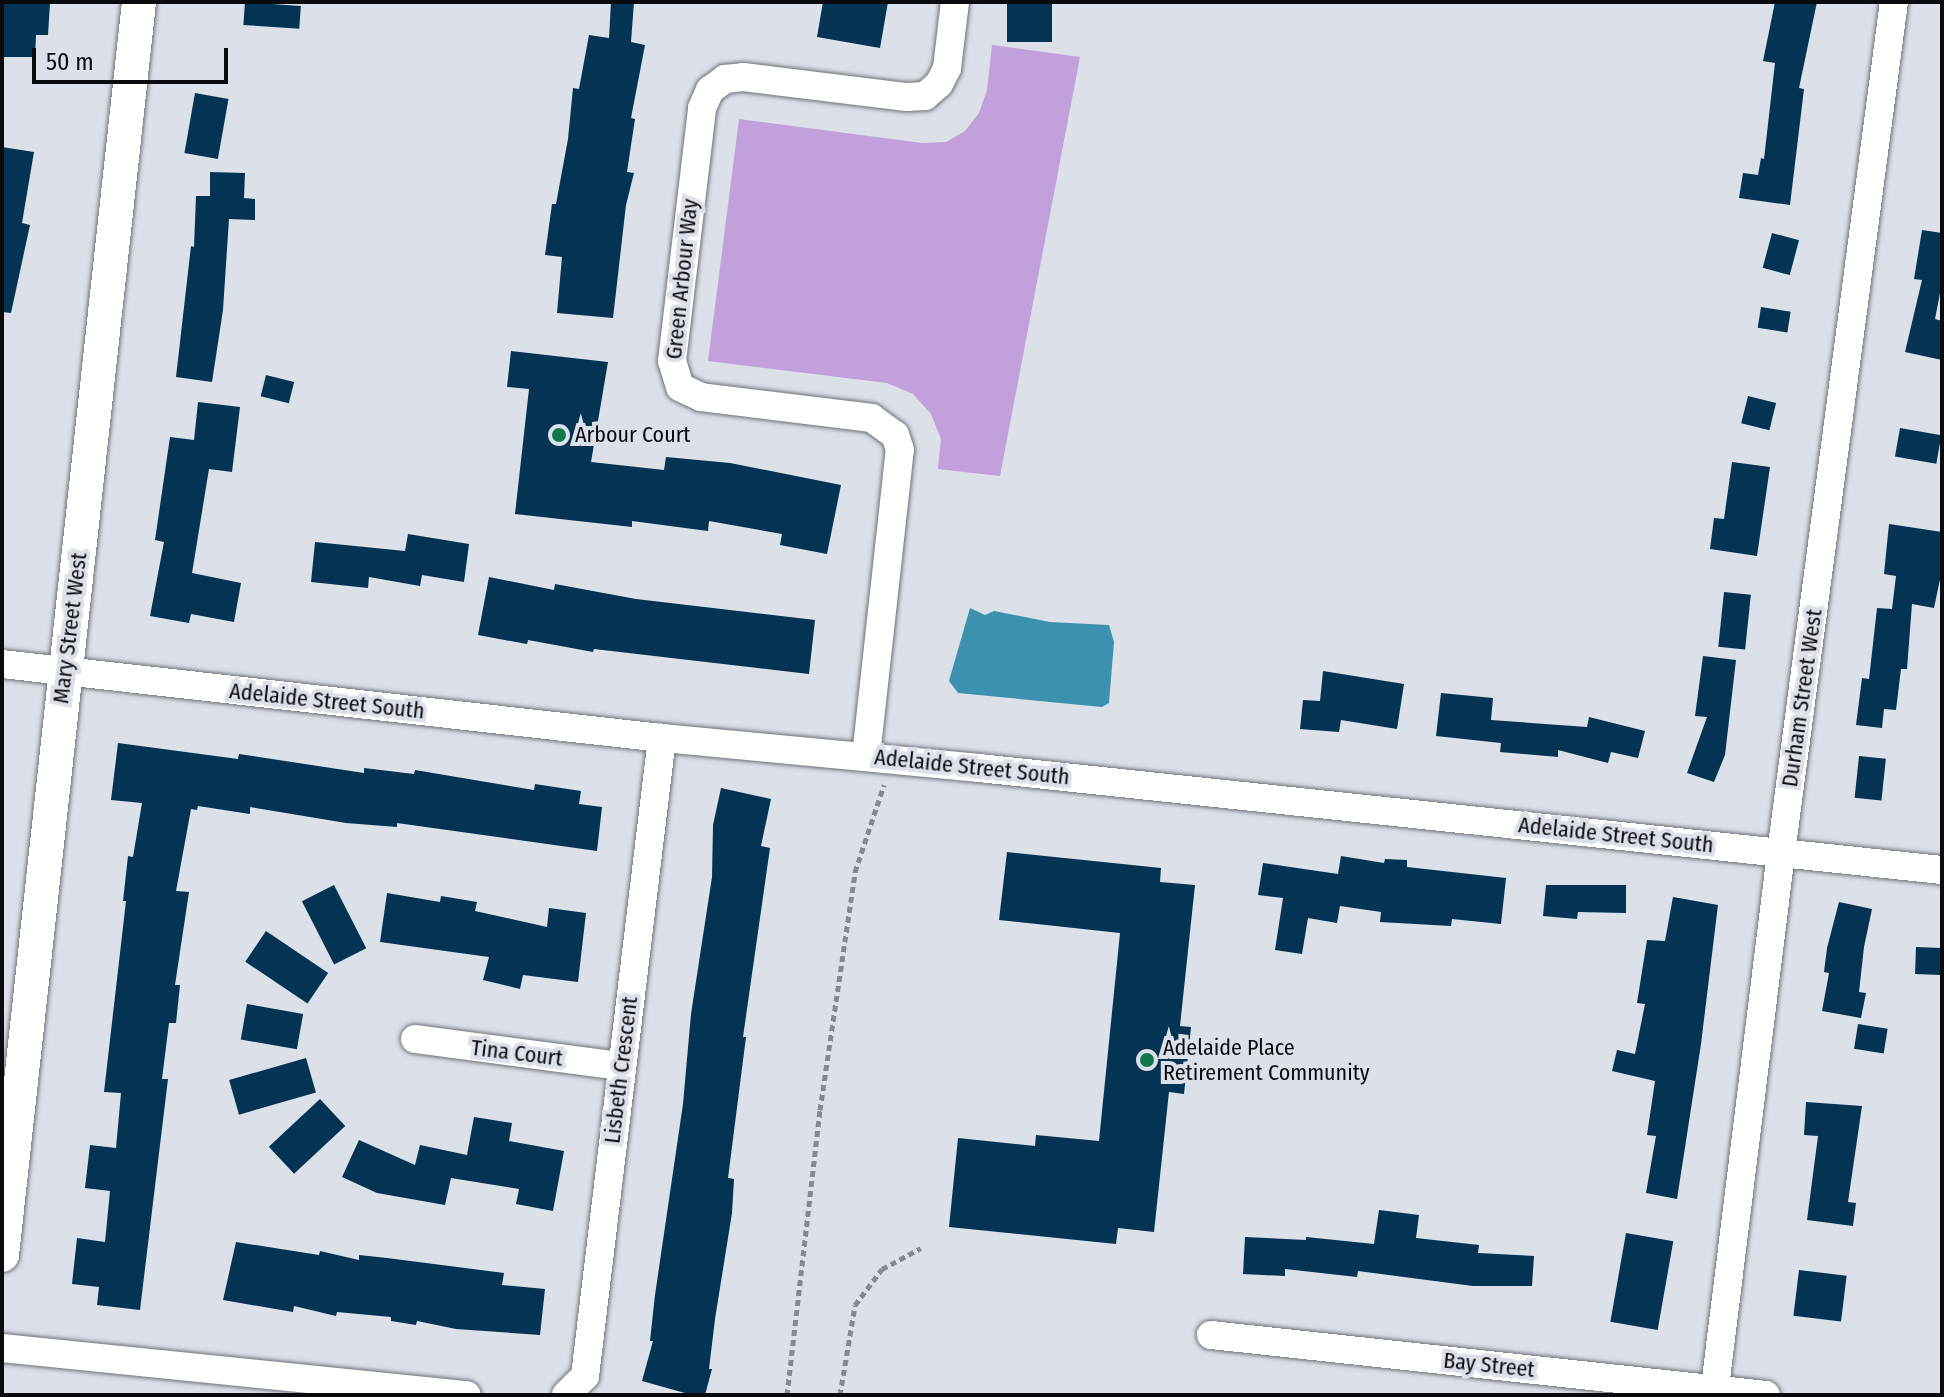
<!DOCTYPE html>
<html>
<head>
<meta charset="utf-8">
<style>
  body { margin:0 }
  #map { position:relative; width:1944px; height:1397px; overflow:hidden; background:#dce0e9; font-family:"Fira Sans Condensed",sans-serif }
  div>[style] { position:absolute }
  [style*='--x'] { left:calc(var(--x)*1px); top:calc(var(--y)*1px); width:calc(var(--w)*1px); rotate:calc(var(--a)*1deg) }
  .green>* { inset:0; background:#c1a0dc }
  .water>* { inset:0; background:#3c91ae }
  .building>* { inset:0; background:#053353; transform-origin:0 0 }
  .path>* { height:5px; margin-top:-2.5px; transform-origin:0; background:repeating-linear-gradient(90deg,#868990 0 6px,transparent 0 10px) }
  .roads { filter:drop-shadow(0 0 2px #6e7179) drop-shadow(0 0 2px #6e7179) }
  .minor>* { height:28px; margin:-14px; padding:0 14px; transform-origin:14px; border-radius:14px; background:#fff }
  .tertiary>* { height:34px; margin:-17px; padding:0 17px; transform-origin:17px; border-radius:17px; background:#fff }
  .dots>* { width:22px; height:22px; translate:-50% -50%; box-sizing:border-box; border:4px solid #dce0e9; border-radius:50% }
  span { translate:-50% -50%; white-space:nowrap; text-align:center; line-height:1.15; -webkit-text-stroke:8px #dce0e9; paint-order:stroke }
  .street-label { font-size:22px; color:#0a0b0e }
  .poi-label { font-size:22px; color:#0a0b0e }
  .left { translate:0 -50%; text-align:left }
  .frame { position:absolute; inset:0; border:4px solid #0a0b0e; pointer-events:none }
  .scale { position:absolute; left:32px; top:48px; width:196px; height:36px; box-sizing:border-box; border:4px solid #0a0b0e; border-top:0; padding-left:10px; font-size:24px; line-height:28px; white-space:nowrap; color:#0a0b0e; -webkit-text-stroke:6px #dce0e9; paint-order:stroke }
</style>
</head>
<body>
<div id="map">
  <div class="green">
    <i style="clip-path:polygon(992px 45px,1080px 57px,1000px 476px,938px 469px,941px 439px,931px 414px,913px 394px,887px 383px,708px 361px,739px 119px,922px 143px,946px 142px,965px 131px,979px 113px,987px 90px)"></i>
  </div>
  <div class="water">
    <i style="clip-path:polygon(970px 608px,985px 615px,994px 611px,1050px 622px,1109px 625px,1114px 642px,1109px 703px,1102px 707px,958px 693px,949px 681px)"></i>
  </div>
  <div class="building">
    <i style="clip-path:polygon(2px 2px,50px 3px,48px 35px,36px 35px,35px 57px,2px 57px)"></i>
    <i style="left:245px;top:2px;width:56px;height:23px;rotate:4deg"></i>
    <i style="clip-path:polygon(611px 2px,634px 2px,631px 42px,645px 45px,631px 118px,635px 119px,627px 172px,634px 173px,626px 205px,613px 318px,557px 313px,562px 257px,545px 255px,552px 204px,556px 204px,568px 139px,573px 88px,579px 89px,589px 35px,609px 38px)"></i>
    <i style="clip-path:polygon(823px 2px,888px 2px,880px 48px,817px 37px)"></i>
    <i style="left:1007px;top:2px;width:45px;height:40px"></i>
    <i style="clip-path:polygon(1775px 2px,1817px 2px,1799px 88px,1804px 89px,1790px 205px,1739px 198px,1743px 173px,1758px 175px,1761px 158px,1764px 159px,1775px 63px,1763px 61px)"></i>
    <i style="left:195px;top:93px;width:34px;height:61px;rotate:10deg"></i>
    <i style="clip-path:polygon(2px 147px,34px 152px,22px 223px,30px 225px,11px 313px,2px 312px)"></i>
    <i style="clip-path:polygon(210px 172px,245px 173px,244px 198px,255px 199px,255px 220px,229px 219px,223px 310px,212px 382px,176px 377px,191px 246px,194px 247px,196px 196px,210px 196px)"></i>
    <i style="clip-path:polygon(1922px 230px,1942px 233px,1942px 283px,1935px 319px,1942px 321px,1942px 360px,1905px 352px,1922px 280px,1914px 279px)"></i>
    <i style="left:1772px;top:233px;width:28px;height:36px;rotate:15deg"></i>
    <i style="left:1761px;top:307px;width:30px;height:21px;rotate:9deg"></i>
    <i style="clip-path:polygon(511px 351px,608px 362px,591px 462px,664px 470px,666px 457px,730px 463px,841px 485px,827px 554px,780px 545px,782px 534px,709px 521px,708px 531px,632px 521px,632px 527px,515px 514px,529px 389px,507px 387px)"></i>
    <i style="left:266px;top:375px;width:29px;height:22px;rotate:14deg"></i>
    <i style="left:1748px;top:396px;width:29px;height:28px;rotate:14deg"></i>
    <i style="clip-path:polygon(198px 402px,240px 407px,232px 472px,209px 469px,192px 573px,241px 583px,234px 622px,191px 614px,189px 623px,150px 616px,164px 542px,155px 540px,170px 437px,194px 440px)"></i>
    <i style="left:1900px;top:428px;width:42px;height:29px;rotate:10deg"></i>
    <i style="clip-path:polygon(1732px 462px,1770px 467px,1757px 556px,1710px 549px,1714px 518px,1724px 519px)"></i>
    <i style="clip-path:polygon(1889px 524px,1942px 532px,1942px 570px,1934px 608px,1912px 604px,1907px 669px,1901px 669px,1896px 710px,1884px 709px,1882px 728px,1856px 725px,1862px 678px,1869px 679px,1877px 608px,1892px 609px,1896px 576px,1884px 574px)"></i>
    <i style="clip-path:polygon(408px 534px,469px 544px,464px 582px,422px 575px,420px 586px,369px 577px,368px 588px,311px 582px,315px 542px,405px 551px)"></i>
    <i style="clip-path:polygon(489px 577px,554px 590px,555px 584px,636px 599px,815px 620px,809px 674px,594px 649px,593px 652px,528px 640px,527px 644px,478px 635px)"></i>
    <i style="left:1724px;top:592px;width:27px;height:55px;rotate:6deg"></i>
    <i style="clip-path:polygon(1703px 656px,1736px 660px,1725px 755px,1714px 782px,1687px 773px,1707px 717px,1695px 716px)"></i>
    <i style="clip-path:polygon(1323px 671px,1404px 684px,1397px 729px,1341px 720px,1339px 732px,1300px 729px,1303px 700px,1320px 701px)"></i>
    <i style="clip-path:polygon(1441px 693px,1493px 698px,1491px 720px,1587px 727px,1589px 717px,1645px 731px,1638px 758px,1611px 752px,1608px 763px,1558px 750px,1558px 757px,1500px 752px,1501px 743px,1436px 736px)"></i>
    <i style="clip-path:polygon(118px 743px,238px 759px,239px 754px,364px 773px,364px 768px,414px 774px,415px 770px,534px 790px,535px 784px,581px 791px,579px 804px,602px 807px,597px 851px,397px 823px,397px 827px,346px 823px,250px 807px,250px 814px,198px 806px,197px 810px,191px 809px,176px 891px,189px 892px,175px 985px,180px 985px,176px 1023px,169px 1023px,162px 1079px,168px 1079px,140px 1310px,97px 1305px,99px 1287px,72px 1284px,77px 1238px,105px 1242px,110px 1191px,85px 1188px,90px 1145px,116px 1148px,121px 1093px,104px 1092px,126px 901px,123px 901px,128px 856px,133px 857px,142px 803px,111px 800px)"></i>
    <i style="left:1859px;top:756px;width:27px;height:42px;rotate:6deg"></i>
    <i style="clip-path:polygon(721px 788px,771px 799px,761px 846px,770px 848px,743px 1037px,746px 1037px,728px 1178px,734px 1179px,732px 1213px,715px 1319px,709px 1369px,712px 1369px,705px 1395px,692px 1395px,642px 1381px,653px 1341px,650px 1341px,655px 1295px,683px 1104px,691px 1014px,712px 877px,713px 825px)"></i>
    <i style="clip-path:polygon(1007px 852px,1161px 868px,1160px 882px,1195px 885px,1180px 1026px,1191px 1027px,1184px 1094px,1169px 1092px,1154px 1232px,1118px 1228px,1116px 1244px,949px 1227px,958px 1138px,1035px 1146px,1036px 1135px,1099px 1141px,1120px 933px,999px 920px)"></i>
    <i style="clip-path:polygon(1341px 856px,1384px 863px,1385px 859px,1407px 860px,1407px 867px,1506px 878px,1501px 924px,1452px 919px,1451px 926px,1380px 922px,1381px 912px,1340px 906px,1337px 923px,1308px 918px,1302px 954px,1275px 950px,1283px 898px,1258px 895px,1263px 863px,1338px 874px)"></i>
    <i style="left:334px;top:885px;width:71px;height:36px;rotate:63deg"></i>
    <i style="clip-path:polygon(1546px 885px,1626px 885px,1626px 913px,1578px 912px,1577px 919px,1543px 916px)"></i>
    <i style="clip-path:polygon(387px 893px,440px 902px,441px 896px,477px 902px,475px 911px,547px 927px,549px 908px,586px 913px,578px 982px,523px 975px,520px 989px,483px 980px,489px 957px,380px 942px)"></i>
    <i style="clip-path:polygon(1673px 897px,1718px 905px,1701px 1044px,1677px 1199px,1646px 1193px,1656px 1136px,1647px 1135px,1655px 1081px,1612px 1071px,1617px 1050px,1635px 1054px,1645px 1004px,1637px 1003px,1647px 940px,1665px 941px)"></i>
    <i style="clip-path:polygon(1839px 902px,1872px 909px,1864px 947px,1859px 992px,1866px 993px,1861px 1018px,1822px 1011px,1829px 973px,1824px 972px,1827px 948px)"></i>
    <i style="left:266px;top:931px;width:75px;height:37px;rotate:34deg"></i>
    <i style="left:1916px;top:947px;width:26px;height:27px;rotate:2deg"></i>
    <i style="left:247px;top:1004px;width:57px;height:36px;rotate:10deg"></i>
    <i style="left:1858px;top:1024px;width:30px;height:25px;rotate:9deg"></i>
    <i style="left:306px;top:1058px;width:36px;height:80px;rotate:74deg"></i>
    <i style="left:320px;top:1099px;width:37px;height:70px;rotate:47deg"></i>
    <i style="clip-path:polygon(1806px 1102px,1862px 1106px,1848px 1202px,1856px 1203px,1853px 1226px,1807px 1220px,1818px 1136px,1804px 1135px)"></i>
    <i style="clip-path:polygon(474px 1117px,512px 1123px,509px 1141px,564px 1151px,553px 1211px,516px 1204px,519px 1189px,451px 1178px,445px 1205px,377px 1193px,342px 1177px,359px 1140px,415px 1165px,420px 1145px,467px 1155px)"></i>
    <i style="clip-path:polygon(1379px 1210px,1419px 1215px,1416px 1238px,1479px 1245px,1478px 1253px,1534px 1256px,1532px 1286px,1473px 1286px,1358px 1271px,1357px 1277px,1285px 1269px,1285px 1276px,1243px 1274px,1245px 1237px,1306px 1240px,1306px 1237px,1374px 1244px)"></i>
    <i style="left:1626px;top:1233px;width:48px;height:90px;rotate:10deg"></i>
    <i style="clip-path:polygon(236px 1242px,319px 1255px,320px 1251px,359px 1260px,359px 1255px,387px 1258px,504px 1273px,502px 1285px,545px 1289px,540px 1335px,456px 1329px,417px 1321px,416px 1325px,391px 1321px,391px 1317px,337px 1312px,336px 1316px,294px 1306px,293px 1312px,223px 1300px)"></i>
    <i style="left:1799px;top:1270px;width:48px;height:46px;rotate:7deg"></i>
  </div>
  <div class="path">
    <i style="--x:787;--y:1395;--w:287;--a:-83.4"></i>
    <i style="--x:820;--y:1110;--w:241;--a:-81.6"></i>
    <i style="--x:855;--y:872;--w:92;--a:-71.6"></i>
    <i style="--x:840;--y:1395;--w:91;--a:-80.5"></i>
    <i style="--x:855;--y:1305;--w:45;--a:-53.1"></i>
    <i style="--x:882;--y:1269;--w:44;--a:-28.3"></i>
  </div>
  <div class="roads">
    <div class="minor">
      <i style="--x:2;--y:664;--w:664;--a:6.4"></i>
      <i style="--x:662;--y:738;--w:318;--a:5.4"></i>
      <i style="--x:979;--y:768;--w:968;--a:6.05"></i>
      <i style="--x:866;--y:756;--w:308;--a:-83.7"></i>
      <i style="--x:900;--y:450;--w:16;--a:-108"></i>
      <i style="--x:895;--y:435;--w:29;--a:-144"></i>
      <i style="--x:872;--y:418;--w:172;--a:-173"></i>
      <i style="--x:701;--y:397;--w:23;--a:-155"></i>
      <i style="--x:680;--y:387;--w:27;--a:-107"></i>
      <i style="--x:672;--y:361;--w:255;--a:-83.2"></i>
      <i style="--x:702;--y:108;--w:20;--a:-66"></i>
      <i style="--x:710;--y:90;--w:19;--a:-36"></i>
      <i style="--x:725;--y:79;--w:18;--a:-6"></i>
      <i style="--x:743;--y:77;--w:165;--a:7"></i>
      <i style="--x:907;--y:97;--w:18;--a:-3"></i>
      <i style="--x:925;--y:96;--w:18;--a:-41"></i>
      <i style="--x:939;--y:84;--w:18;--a:-63"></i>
      <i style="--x:947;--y:68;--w:66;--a:-83.1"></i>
      <i style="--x:415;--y:1039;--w:207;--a:7.5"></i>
      <i style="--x:1211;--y:1335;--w:558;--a:6.17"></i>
      <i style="--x:2;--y:1348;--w:467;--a:5.8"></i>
      <i style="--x:566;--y:1395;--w:27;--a:-45"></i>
      <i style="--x:585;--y:1376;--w:643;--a:-83.12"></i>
      <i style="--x:1714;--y:1395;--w:546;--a:-82.95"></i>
      <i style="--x:1781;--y:853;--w:858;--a:-82.44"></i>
    </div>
    <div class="tertiary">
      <i style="--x:2;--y:1255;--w:1260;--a:-83.76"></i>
    </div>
  </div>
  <div class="dots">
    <i style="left:559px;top:435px;background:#10774f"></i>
    <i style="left:1147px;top:1060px;background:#10774f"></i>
  </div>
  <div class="street-label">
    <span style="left:682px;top:279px;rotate:-84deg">Green Arbour Way</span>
    <span style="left:70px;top:628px;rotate:-83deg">Mary Street West</span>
    <span style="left:1802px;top:698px;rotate:-82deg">Durham Street West</span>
    <span style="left:327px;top:701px;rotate:6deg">Adelaide Street South</span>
    <span style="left:972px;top:767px;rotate:6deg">Adelaide Street South</span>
    <span style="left:1616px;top:835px;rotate:6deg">Adelaide Street South</span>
    <span style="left:517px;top:1053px;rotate:7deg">Tina Court</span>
    <span style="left:621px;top:1070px;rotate:-83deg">Lisbeth Crescent</span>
    <span style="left:1489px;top:1365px;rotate:6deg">Bay Street</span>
  </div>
  <div class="poi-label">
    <span class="left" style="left:575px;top:435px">Arbour Court</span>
    <span class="left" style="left:1163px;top:1060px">Adelaide Place<br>Retirement Community</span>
  </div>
  <div class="frame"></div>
  <div class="scale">50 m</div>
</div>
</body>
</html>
